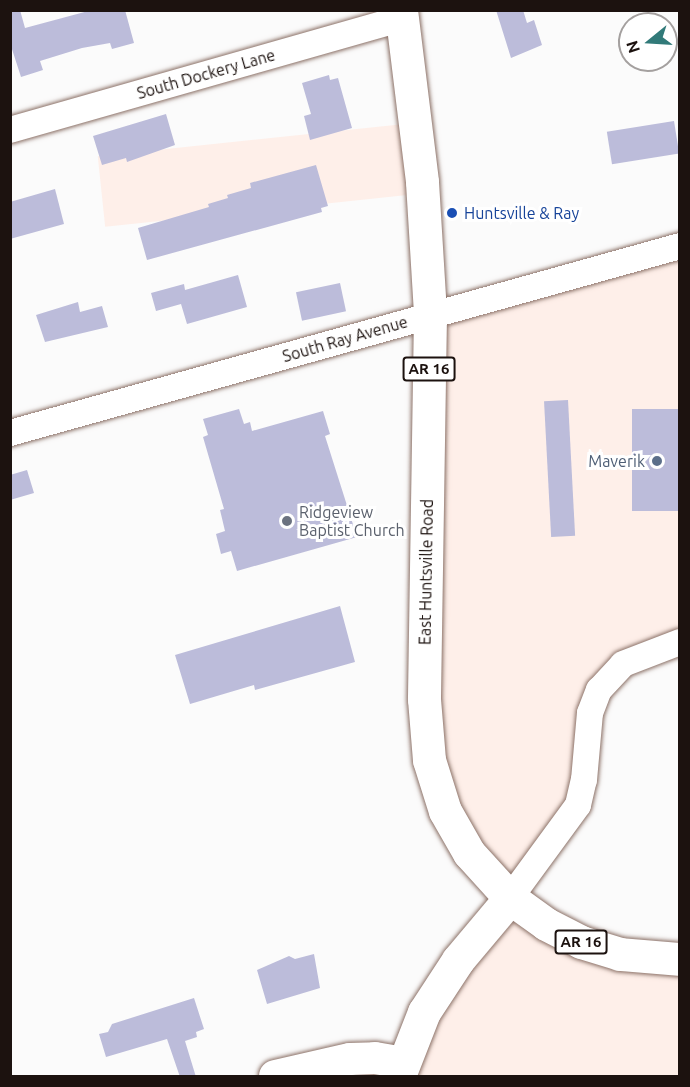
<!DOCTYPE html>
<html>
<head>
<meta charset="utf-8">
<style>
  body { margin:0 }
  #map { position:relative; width:690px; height:1087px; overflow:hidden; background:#fbfbfb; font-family:Ubuntu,sans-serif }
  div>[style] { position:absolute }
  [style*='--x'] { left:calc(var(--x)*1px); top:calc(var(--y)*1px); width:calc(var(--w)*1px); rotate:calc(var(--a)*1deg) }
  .built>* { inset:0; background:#feefe9; transform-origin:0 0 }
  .building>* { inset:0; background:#bcbcda; transform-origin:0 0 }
  .roads { filter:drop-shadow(0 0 2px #8c7268) drop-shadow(0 0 2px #8c7268) }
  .minor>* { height:26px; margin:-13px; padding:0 13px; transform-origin:13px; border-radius:13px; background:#fff }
  .tertiary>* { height:32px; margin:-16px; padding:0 16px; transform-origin:16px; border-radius:16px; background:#fff }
  .secondary>* { height:33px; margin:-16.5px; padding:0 16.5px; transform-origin:16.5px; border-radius:16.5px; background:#fff }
  .primary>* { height:33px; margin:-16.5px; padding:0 16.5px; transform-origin:16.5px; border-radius:16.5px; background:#fff }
  .dots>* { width:16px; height:16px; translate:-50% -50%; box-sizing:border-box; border:3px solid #fff; border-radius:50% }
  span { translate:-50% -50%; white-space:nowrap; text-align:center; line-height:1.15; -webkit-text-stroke:6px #fff; paint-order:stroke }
  .shield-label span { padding:2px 4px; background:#fff; border:2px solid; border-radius:4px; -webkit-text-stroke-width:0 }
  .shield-label { font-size:15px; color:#1c120f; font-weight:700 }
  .street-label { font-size:16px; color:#1c120f }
  .transit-label { font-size:16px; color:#164399 }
  .left { translate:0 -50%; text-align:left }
  .service-label { font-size:16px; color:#4e5e75 }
  .right { translate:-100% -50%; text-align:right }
  .worship-label { font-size:16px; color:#5b616d }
  .frame { position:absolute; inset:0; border:12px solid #1c120f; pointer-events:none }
  .north { position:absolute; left:618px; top:12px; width:60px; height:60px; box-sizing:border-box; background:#fff; border:2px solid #a4a09f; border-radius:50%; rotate:252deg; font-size:16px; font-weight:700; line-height:24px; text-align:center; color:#1c120f }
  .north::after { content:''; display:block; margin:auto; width:21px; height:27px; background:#317a79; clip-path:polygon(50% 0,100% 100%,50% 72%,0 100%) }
</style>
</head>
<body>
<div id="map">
  <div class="built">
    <i style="left:414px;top:123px;width:71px;height:318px;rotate:84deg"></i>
    <i style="clip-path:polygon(679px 246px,679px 642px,599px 690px,584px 780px,510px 897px,546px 924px,679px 959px,679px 1076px,275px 1076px,403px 1063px,510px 898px,429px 760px,430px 314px)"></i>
  </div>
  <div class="building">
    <i style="clip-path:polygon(10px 10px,20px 10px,25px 28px,92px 10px,125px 10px,134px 43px,112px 49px,110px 43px,82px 48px,40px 61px,43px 70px,21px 77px,10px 43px)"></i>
    <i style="clip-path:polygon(496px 10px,523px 10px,527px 23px,534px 20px,542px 45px,511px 58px)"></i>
    <i style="clip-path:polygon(329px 75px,330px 80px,338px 78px,352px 128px,310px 140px,304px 116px,311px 114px,302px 83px)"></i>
    <i style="clip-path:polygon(166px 114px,175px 145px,127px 162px,126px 158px,102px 165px,93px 136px)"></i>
    <i style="left:674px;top:121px;width:33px;height:68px;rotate:81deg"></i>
    <i style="clip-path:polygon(316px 165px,328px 206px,321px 208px,322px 212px,147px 260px,138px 228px,209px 207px,208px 204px,228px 198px,227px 195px,251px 188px,250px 183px)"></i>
    <i style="clip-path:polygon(55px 189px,64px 224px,10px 239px,10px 202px)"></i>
    <i style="clip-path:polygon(238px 275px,247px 307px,187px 324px,181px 304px,156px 311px,151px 293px,184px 284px,185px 290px)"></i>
    <i style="left:340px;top:283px;width:29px;height:45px;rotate:78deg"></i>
    <i style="clip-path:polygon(78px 302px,80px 312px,102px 306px,108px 327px,45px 342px,36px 315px)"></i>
    <i style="left:568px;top:400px;width:136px;height:24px;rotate:87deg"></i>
    <i style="clip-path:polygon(239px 409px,244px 424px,250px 422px,252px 431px,323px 411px,330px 434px,325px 436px,357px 537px,237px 571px,231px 551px,221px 554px,216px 534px,225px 531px,220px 510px,224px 509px,203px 437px,208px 435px,203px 419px)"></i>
    <i style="left:680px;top:409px;width:102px;height:48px;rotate:90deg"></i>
    <i style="clip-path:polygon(27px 470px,34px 493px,10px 500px,10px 475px)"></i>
    <i style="clip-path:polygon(340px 606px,355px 662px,255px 690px,254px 685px,190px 704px,175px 655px)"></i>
    <i style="clip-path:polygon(314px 954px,320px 988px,267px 1004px,257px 970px,289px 956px,295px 959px)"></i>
    <i style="clip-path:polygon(194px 998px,204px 1029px,196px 1032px,197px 1037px,185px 1041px,196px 1077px,180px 1077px,167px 1039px,106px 1057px,99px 1034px,108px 1032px,112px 1024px)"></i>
  </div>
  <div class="roads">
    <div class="minor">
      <i style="--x:10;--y:130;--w:408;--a:-15.9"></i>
      <i style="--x:10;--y:433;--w:696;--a:-15.59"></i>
      <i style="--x:510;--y:898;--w:115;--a:-53.8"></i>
      <i style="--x:578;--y:805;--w:26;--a:-77"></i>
      <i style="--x:584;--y:780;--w:67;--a:-84.9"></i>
      <i style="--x:590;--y:713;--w:25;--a:-69"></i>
      <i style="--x:599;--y:690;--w:35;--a:-47"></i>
      <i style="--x:623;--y:664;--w:61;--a:-21.1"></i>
    </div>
    <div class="tertiary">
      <i style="--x:275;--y:1076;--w:77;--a:-12.8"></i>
      <i style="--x:350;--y:1059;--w:25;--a:-2"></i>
      <i style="--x:375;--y:1058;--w:28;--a:10"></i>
    </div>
    <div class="secondary">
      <i style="--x:399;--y:1076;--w:69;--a:-68.7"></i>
      <i style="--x:424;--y:1012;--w:62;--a:-56.8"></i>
      <i style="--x:458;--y:960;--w:81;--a:-50"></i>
    </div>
    <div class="primary">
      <i style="--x:401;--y:10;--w:173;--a:83"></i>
      <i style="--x:422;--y:182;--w:132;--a:86.5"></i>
      <i style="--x:430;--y:314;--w:385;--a:90.9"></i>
      <i style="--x:424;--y:699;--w:61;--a:85.3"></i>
      <i style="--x:429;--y:760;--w:53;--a:72.6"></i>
      <i style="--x:445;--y:811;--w:48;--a:60.3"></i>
      <i style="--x:469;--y:853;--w:61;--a:47.7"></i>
      <i style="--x:510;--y:898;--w:44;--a:35.8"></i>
      <i style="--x:546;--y:924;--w:39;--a:27"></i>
      <i style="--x:581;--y:942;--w:41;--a:17.1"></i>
      <i style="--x:620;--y:954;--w:60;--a:4.8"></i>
    </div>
  </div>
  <div class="dots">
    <i style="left:452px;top:213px;background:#1a4fb4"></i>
    <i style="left:657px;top:461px;background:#5c6f8a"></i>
    <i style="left:287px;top:521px;background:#6b7280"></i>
  </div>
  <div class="shield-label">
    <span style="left:429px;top:369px">AR 16</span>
    <span style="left:581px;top:942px">AR 16</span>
  </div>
  <div class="street-label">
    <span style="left:206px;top:74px;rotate:-16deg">South Dockery Lane</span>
    <span style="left:345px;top:339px;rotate:-16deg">South Ray Avenue</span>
    <span style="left:426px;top:572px;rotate:-89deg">East Huntsville Road</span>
  </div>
  <div class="transit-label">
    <span class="left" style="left:464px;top:213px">Huntsville &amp; Ray</span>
  </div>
  <div class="service-label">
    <span class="right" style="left:645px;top:461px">Maverik</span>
  </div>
  <div class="worship-label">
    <span class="left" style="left:299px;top:521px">Ridgeview<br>Baptist Church</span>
  </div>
  <div class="frame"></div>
  <div class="north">N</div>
</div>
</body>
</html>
